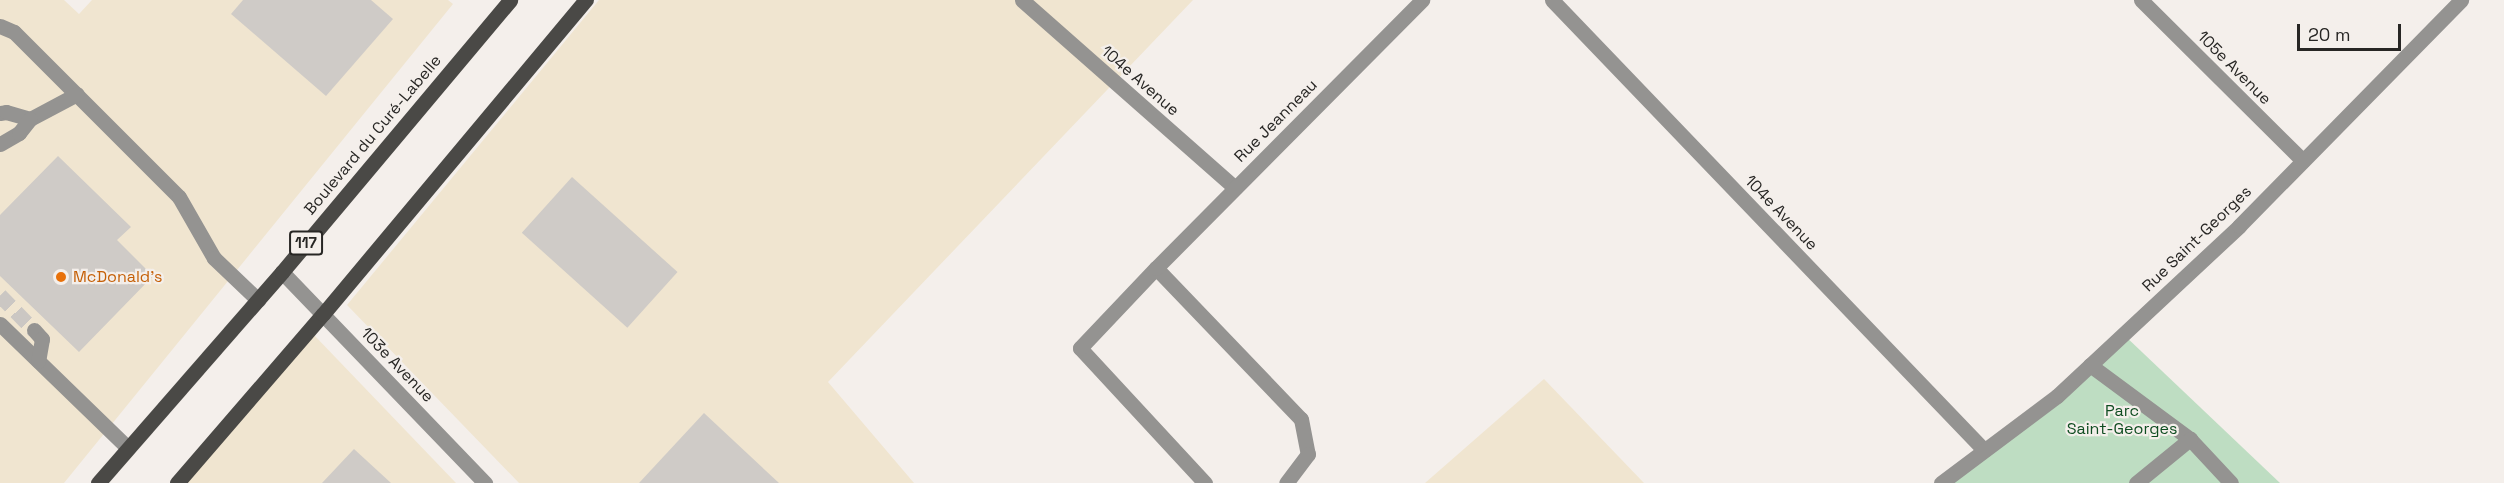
<!DOCTYPE html>
<html>
<head>
<meta charset="utf-8">
<style>
  body { margin:0 }
  #map { position:relative; width:2504px; height:483px; overflow:hidden; background:#f4efeb; font-family:"Space Grotesk",sans-serif }
  div>[style] { position:absolute }
  [style*='--x'] { left:calc(var(--x)*1px); top:calc(var(--y)*1px); width:calc(var(--w)*1px); rotate:calc(var(--a)*1deg) }
  .commercial>* { inset:0; background:#f0e5d0 }
  .green>* { inset:0; background:#beddc2 }
  .building>* { inset:0; background:#cfcbc7; transform-origin:0 0 }
  .minor-tunnel>* { height:15px; margin-top:-7.5px; transform-origin:0; background:repeating-linear-gradient(90deg,#cbc7c3 0 15px,transparent 0 23px) }
  .minor>* { height:15px; margin:-7.5px; padding:0 7.5px; transform-origin:7.5px; border-radius:7.5px; background:#949391 }
  .major>* { height:15px; margin:-7.5px; padding:0 7.5px; transform-origin:7.5px; border-radius:7.5px; background:#4a4946 }
  .dots>* { width:16px; height:16px; translate:-50% -50%; box-sizing:border-box; border:3px solid #f4efeb; border-radius:50% }
  span { translate:-50% -50%; white-space:nowrap; text-align:center; line-height:1.15; -webkit-text-stroke:4.5px #f4efeb; paint-order:stroke }
  .shield-label span { padding:2px 4px; background:#f4efeb; border:2px solid; border-radius:4px; -webkit-text-stroke-width:0 }
  .shield-label { font-size:15px; color:#272624; font-weight:700 }
  .street-label { font-size:16px; color:#272624 }
  .food-label { font-size:16px; color:#c56008 }
  .left { translate:0 -50%; text-align:left }
  .park-label { font-size:16px; color:#0f4d21 }
  .scale { position:absolute; left:2297px; top:24px; width:104px; height:27px; box-sizing:border-box; border:3px solid #272624; border-top:0; padding-left:8px; font-size:18px; line-height:21px; white-space:nowrap; color:#272624; -webkit-text-stroke:4px #f4efeb; paint-order:stroke }
</style>
</head>
<body>
<div id="map">
  <div class="commercial">
    <i style="clip-path:polygon(0 0,64px 0,79px 14px,92px 0,448px 0,453px 4px,64px 483px,0 483px)"></i>
    <i style="clip-path:polygon(599px 0,1193px 0,828px 382px,914px 483px,519px 483px,347px 305px)"></i>
    <i style="clip-path:polygon(314px 335px,456px 483px,187px 483px)"></i>
    <i style="clip-path:polygon(1544px 379px,1644px 483px,1425px 483px)"></i>
  </div>
  <div class="green">
    <i style="clip-path:polygon(2123px 334px,2280px 483px,1941px 483px)"></i>
  </div>
  <div class="building">
    <i style="clip-path:polygon(243px 0,371px 0,393px 19px,326px 96px,231px 14px)"></i>
    <i style="clip-path:polygon(58px 156px,131px 227px,117px 240px,153px 276px,79px 352px,0 276px,0 215px)"></i>
    <i style="left:572px;top:177px;width:142px;height:75px;rotate:42deg"></i>
    <i style="clip-path:polygon(704px 413px,779px 483px,639px 483px)"></i>
    <i style="clip-path:polygon(354px 449px,391px 483px,322px 483px)"></i>
  </div>
  <div class="minor-tunnel">
    <i style="--x:0;--y:295;--w:49;--a:45.8"></i>
  </div>
  <div class="minor">
    <i style="--x:1022;--y:0;--w:284;--a:41.4"></i>
    <i style="--x:1552;--y:0;--w:624;--a:46.17"></i>
    <i style="--x:2141;--y:0;--w:228;--a:44.8"></i>
    <i style="--x:0;--y:26;--w:15;--a:23"></i>
    <i style="--x:14;--y:32;--w:233;--a:45"></i>
    <i style="--x:179;--y:197;--w:70;--a:60.2"></i>
    <i style="--x:214;--y:258;--w:61;--a:43.7"></i>
    <i style="--x:0;--y:113;--w:6;--a:-9"></i>
    <i style="--x:6;--y:112;--w:25;--a:16"></i>
    <i style="--x:30;--y:119;--w:53;--a:-28"></i>
    <i style="--x:0;--y:144;--w:22;--a:-30"></i>
    <i style="--x:19;--y:133;--w:18;--a:-52"></i>
    <i style="--x:1156;--y:268;--w:209;--a:46.2"></i>
    <i style="--x:1301;--y:419;--w:36;--a:79"></i>
    <i style="--x:1308;--y:454;--w:36;--a:127"></i>
    <i style="--x:282;--y:272;--w:293;--a:46.1"></i>
    <i style="--x:0;--y:324;--w:178;--a:44.1"></i>
    <i style="--x:34;--y:330;--w:12;--a:48"></i>
    <i style="--x:42;--y:339;--w:22;--a:100"></i>
    <i style="--x:2090;--y:365;--w:124;--a:36.5"></i>
    <i style="--x:2190;--y:439;--w:60;--a:47"></i>
    <i style="--x:1205;--y:483;--w:184;--a:-132.8"></i>
    <i style="--x:1080;--y:348;--w:110;--a:-46.5"></i>
    <i style="--x:1156;--y:268;--w:378;--a:-45.2"></i>
    <i style="--x:1941;--y:483;--w:145;--a:-36.9"></i>
    <i style="--x:2057;--y:396;--w:249;--a:-43"></i>
    <i style="--x:2239;--y:226;--w:317;--a:-45.5"></i>
    <i style="--x:2136;--y:483;--w:70;--a:-39.2"></i>
  </div>
  <div class="major">
    <i style="--x:98;--y:483;--w:280;--a:-48.9"></i>
    <i style="--x:282;--y:272;--w:355;--a:-50"></i>
    <i style="--x:177;--y:483;--w:223;--a:-49.2"></i>
    <i style="--x:323;--y:314;--w:410;--a:-50.1"></i>
  </div>
  <div class="dots">
    <i style="left:61px;top:277px;background:#e8710a"></i>
  </div>
  <div class="shield-label">
    <span style="left:306px;top:243px">117</span>
  </div>
  <div class="street-label">
    <span style="left:2234px;top:68px;rotate:45deg">105e Avenue</span>
    <span style="left:1140px;top:81px;rotate:41deg">104e Avenue</span>
    <span style="left:1276px;top:121px;rotate:-45deg">Rue Jeanneau</span>
    <span style="left:373px;top:135px;rotate:-50deg">Boulevard du Curé-Labelle</span>
    <span style="left:1781px;top:213px;rotate:46deg">104e Avenue</span>
    <span style="left:2197px;top:239px;rotate:-44deg">Rue Saint-Georges</span>
    <span style="left:397px;top:365px;rotate:46deg">103e Avenue</span>
  </div>
  <div class="food-label">
    <span class="left" style="left:73px;top:277px">McDonald's</span>
  </div>
  <div class="park-label">
    <span style="left:2122px;top:420px">Parc<br>Saint-Georges</span>
  </div>
  <div class="scale">20 m</div>
</div>
</body>
</html>
